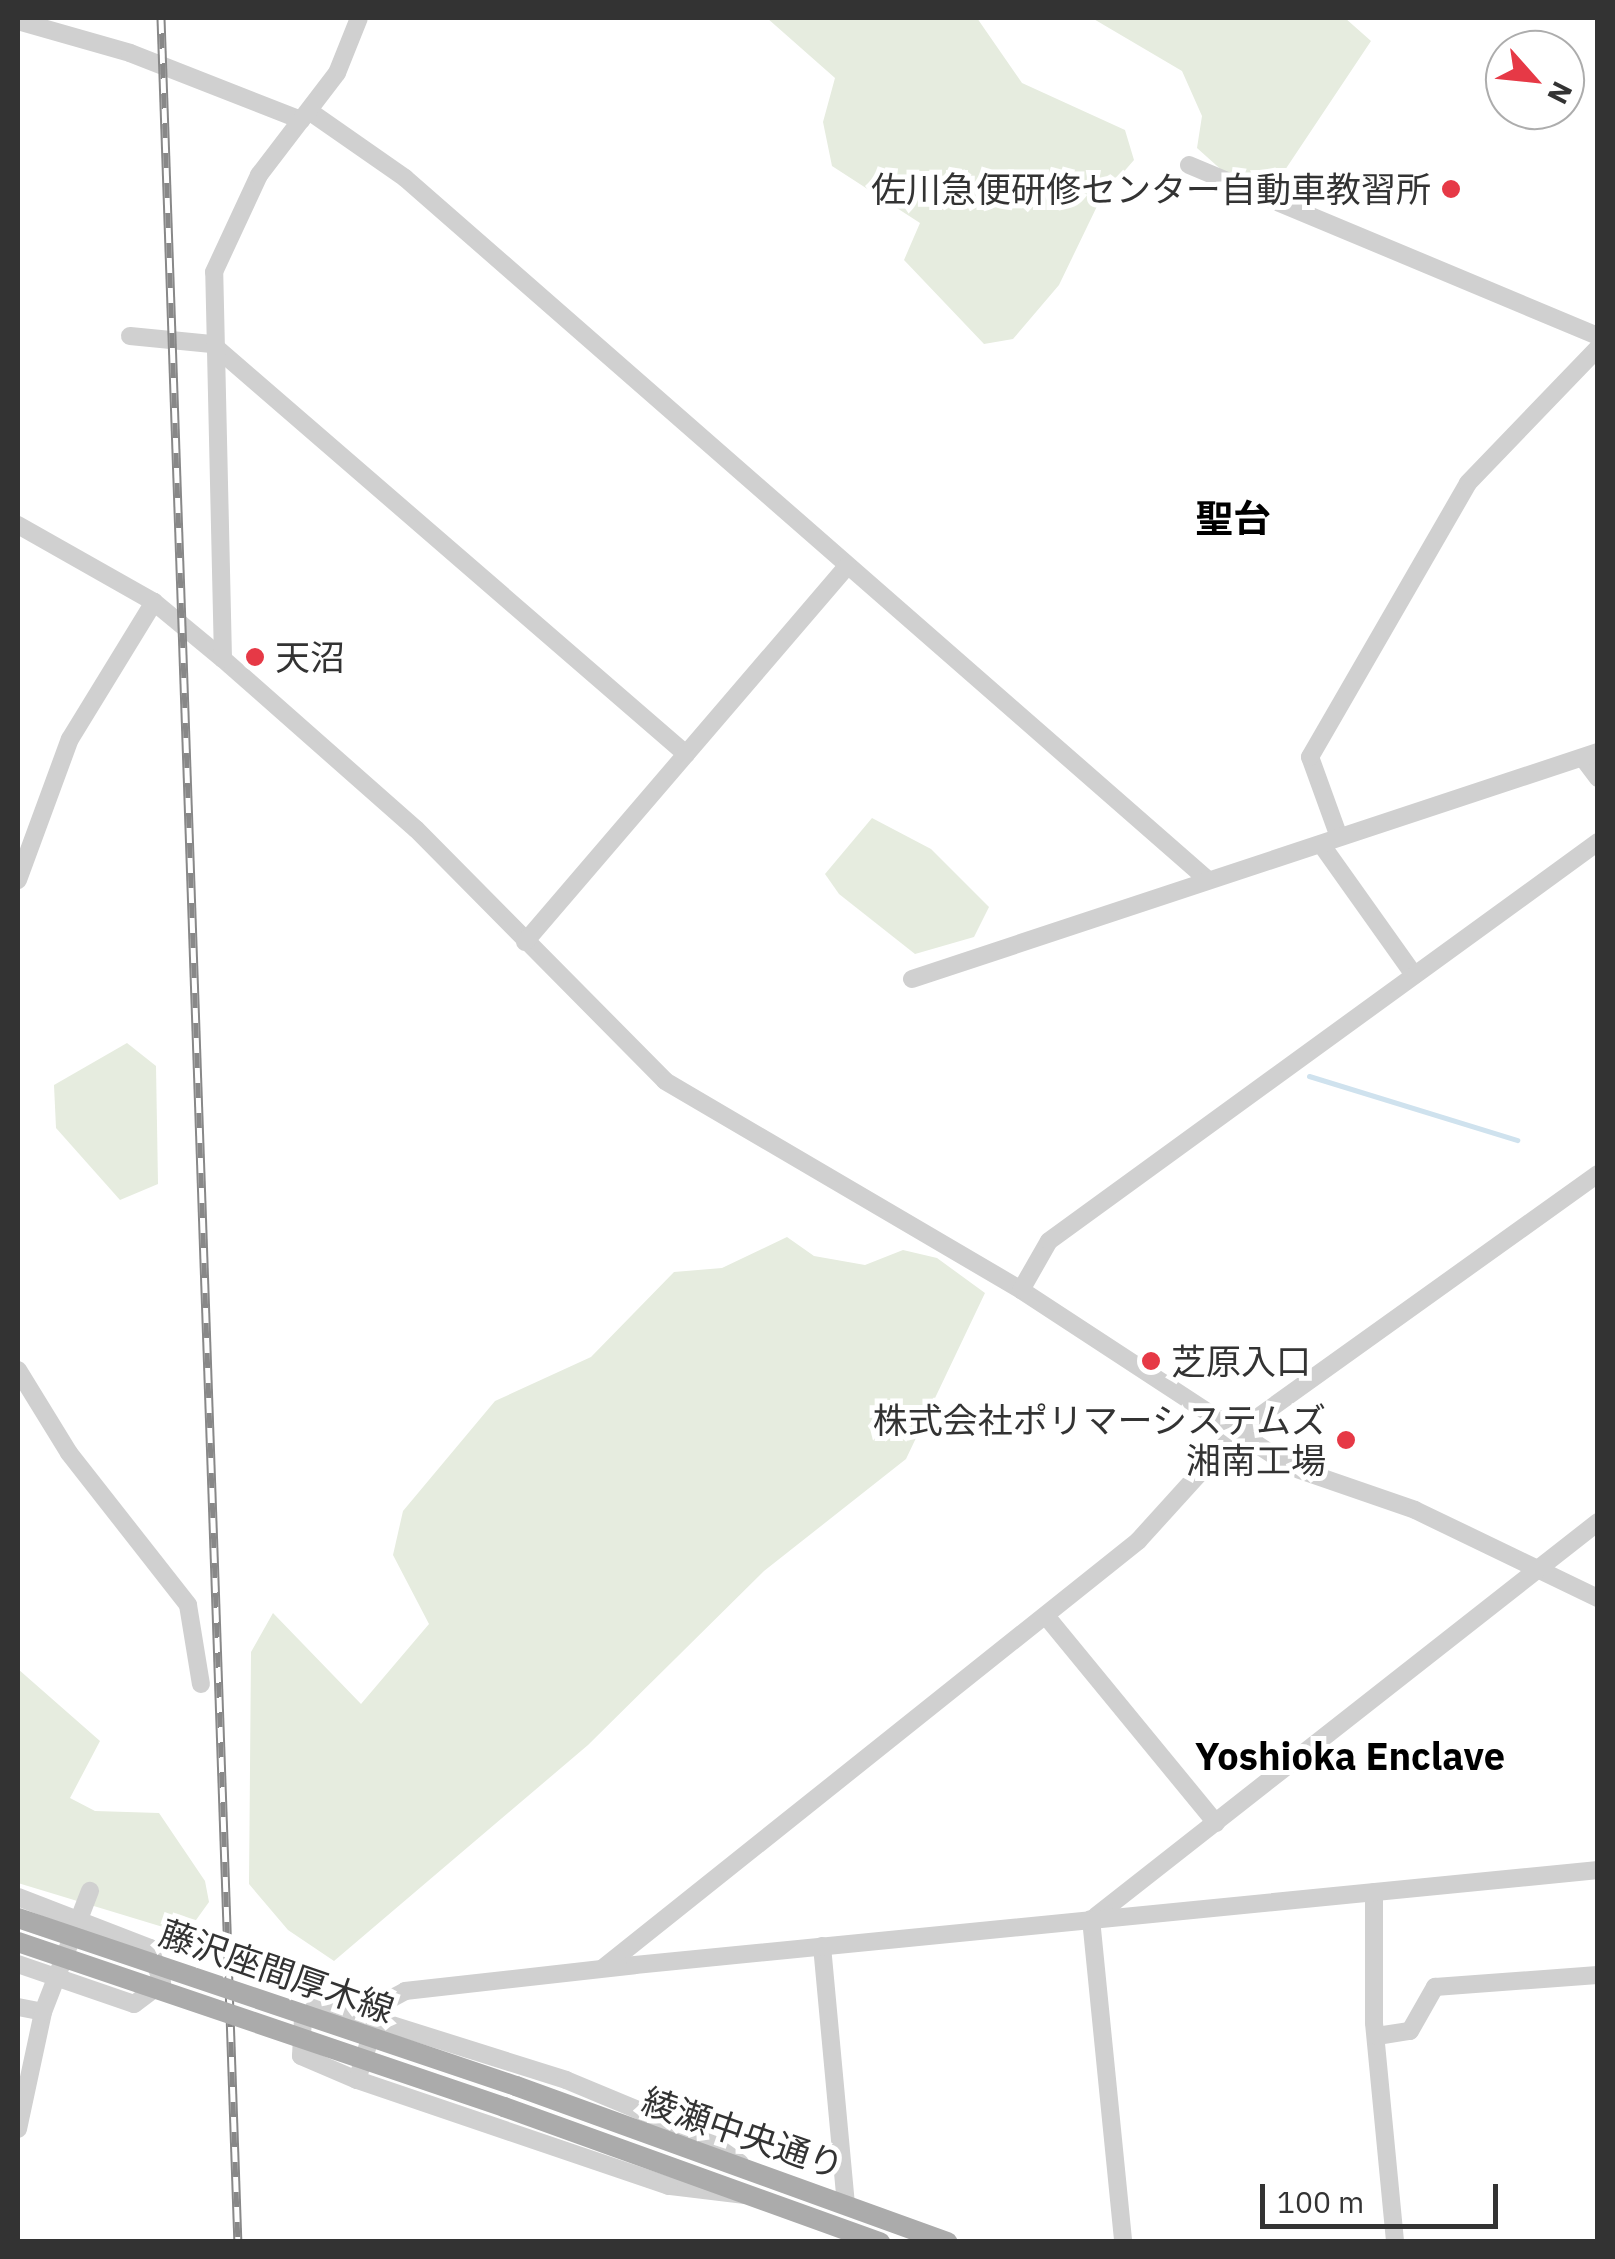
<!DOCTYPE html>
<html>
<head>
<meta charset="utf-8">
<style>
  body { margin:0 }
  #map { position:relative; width:1615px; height:2259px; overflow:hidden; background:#fff; font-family:"IBM Plex Sans","Noto Sans JP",sans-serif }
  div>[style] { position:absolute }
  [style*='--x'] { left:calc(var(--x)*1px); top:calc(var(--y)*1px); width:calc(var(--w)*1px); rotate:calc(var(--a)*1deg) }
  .green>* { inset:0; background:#e6ecdf }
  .stream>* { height:5px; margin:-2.5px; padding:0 2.5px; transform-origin:2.5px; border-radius:2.5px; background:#cfe2ee }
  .minor>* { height:18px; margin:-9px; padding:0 9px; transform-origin:9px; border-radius:9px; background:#d0d0d0 }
  .major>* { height:20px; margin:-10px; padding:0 10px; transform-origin:10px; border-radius:10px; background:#ababab }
  .rail>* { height:9px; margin-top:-4.5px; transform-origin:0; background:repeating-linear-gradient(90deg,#fff 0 15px,#888 0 30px); box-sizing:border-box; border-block:2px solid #888 }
  .major-bridge>* { height:20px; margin:-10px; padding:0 10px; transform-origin:10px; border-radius:10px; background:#ababab }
  .dots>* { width:28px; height:28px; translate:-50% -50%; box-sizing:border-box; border:5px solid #fff; border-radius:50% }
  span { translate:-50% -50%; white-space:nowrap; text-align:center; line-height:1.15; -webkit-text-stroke:10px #fff; paint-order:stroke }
  .poi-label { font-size:35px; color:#333 }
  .right { translate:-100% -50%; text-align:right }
  .left { translate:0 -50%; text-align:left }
  .street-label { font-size:35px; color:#333 }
  .neighbourhood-label { font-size:38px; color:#000; font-weight:700 }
  .frame { position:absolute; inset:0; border:20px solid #333; pointer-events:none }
  .north { position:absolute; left:1485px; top:30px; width:100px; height:100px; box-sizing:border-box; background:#fff; border:2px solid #adadad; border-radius:50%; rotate:117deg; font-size:28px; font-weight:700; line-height:40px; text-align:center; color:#333 }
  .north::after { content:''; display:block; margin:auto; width:35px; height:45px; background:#e63946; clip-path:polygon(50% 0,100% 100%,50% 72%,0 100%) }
  .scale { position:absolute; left:1260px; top:2184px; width:238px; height:45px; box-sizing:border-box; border:5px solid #333; border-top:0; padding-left:12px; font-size:30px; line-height:35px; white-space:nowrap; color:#333; -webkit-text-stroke:8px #fff; paint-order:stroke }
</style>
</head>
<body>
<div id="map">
  <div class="green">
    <i style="clip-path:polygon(767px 18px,977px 18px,1022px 83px,1125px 130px,1134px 160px,1101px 198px,1059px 285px,1013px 339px,984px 344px,904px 260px,920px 223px,832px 166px,823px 122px,835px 78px)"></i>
    <i style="clip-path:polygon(1092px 18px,1345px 18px,1371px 41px,1283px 173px,1250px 176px,1226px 174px,1197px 148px,1202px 116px,1182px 71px)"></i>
    <i style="clip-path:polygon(872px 818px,931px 849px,989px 907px,974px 937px,915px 954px,839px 894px,825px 874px)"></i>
    <i style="clip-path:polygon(127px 1043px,156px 1066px,158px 1184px,120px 1200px,56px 1128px,54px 1085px)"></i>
    <i style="clip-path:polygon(787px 1237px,814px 1256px,865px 1265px,903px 1250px,937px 1258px,985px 1293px,906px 1459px,764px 1571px,588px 1745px,334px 1961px,288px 1930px,249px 1884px,251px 1652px,273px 1613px,361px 1704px,429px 1624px,393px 1555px,403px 1511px,495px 1401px,591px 1357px,674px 1272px,722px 1268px)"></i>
    <i style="clip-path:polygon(18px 1669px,100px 1741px,70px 1798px,95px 1811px,159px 1813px,205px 1881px,209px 1902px,186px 1934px,18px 1883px)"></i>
  </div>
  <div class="stream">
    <i style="--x:1309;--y:1076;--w:218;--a:17.1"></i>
  </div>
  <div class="minor">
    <i style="--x:18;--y:21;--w:116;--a:15.9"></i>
    <i style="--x:130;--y:53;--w:184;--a:21.4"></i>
    <i style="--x:309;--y:111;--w:117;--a:34.9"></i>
    <i style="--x:405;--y:178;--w:1065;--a:41.16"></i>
    <i style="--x:1189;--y:165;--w:443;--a:22.7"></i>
    <i style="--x:130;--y:336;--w:82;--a:5.6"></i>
    <i style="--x:212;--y:344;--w:627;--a:40.86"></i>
    <i style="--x:18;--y:525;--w:156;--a:29.5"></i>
    <i style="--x:154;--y:602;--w:89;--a:39.6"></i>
    <i style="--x:223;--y:659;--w:257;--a:41.4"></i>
    <i style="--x:416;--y:829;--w:354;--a:45.3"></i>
    <i style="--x:665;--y:1081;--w:413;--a:30.4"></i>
    <i style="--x:1021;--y:1290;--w:323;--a:33.2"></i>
    <i style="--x:1291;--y:1467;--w:131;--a:19.1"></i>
    <i style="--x:1415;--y:1510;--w:203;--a:25.7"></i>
    <i style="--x:223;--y:659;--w:387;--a:-91.3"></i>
    <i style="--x:214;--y:272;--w:107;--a:-65.1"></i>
    <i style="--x:259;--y:175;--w:128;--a:-52.6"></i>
    <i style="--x:337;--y:73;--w:59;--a:-68.2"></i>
    <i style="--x:1583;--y:758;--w:25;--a:53"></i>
    <i style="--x:1339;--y:837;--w:85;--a:-109.9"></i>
    <i style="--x:1310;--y:757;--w:316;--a:-60"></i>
    <i style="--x:1468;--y:483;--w:187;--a:-46.1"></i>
    <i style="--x:1321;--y:844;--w:161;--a:54.6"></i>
    <i style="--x:18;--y:880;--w:150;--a:-69.8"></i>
    <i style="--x:70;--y:739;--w:161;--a:-58.5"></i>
    <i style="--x:525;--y:942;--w:495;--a:-49.4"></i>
    <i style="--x:912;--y:979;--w:723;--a:-18.31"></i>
    <i style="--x:1021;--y:1290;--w:56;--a:-60.3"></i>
    <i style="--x:1049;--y:1241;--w:679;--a:-36.01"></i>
    <i style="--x:18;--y:1370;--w:97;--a:58.4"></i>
    <i style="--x:69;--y:1453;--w:193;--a:51.9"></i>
    <i style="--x:188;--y:1605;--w:80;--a:80.7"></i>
    <i style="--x:1046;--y:1616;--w:268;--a:50.6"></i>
    <i style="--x:1374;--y:1892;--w:131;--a:90"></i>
    <i style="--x:1374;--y:2023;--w:220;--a:84.5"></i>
    <i style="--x:18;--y:1897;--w:142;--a:21.1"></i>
    <i style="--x:150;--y:1948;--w:37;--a:71"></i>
    <i style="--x:162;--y:1983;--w:35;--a:143"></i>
    <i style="--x:134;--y:2004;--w:123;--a:-161"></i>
    <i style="--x:1096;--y:1916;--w:638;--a:-38.13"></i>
    <i style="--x:1091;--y:1919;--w:325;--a:84.3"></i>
    <i style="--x:822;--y:1946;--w:259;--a:84.7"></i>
    <i style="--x:603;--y:1968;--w:685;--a:-38.59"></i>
    <i style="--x:1138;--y:1541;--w:146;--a:-47.8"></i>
    <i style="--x:1236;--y:1433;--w:445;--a:-35.6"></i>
    <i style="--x:18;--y:2007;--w:25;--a:11"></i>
    <i style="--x:1377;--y:2036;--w:33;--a:-9"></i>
    <i style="--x:1410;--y:2031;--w:51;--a:-60.4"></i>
    <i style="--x:1435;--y:1987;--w:163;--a:-4.2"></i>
    <i style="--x:357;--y:2080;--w:61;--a:-156.8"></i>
    <i style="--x:301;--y:2056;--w:33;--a:-87"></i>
    <i style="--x:303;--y:2023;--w:26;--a:-53"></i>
    <i style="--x:319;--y:2002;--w:259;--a:17.5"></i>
    <i style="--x:566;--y:2080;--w:148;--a:22.6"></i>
    <i style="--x:703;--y:2137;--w:45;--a:35.1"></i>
    <i style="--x:18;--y:2129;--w:120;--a:-77.9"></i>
    <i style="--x:43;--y:2012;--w:130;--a:-68.8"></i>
    <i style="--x:745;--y:2195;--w:77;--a:-173.2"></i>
    <i style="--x:669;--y:2186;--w:330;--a:-161.2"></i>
    <i style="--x:357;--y:2080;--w:80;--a:-72.5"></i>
    <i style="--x:381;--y:2004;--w:27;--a:-28"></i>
    <i style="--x:405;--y:1991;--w:231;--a:-6.4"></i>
    <i style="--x:635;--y:1965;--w:968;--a:-5.63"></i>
  </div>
  <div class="major">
    <i style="--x:516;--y:2086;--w:459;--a:19.9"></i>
    <i style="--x:504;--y:2107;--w:400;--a:19.8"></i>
  </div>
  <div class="rail">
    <i style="--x:161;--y:18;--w:2225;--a:88.02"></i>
  </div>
  <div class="major-bridge">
    <i style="--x:18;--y:1918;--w:526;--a:18.64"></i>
    <i style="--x:18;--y:1942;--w:513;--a:18.75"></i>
  </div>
  <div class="dots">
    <i style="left:1451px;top:189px;background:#e63946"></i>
    <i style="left:255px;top:657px;background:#e63946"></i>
    <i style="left:1151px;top:1361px;background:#e63946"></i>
    <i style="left:1346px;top:1440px;background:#e63946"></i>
  </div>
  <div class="poi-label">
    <span class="right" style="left:1431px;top:189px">佐川急便研修センター自動車教習所</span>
    <span class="left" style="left:275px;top:657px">天沼</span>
    <span class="left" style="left:1171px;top:1361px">芝原入口</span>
    <span class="right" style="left:1326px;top:1440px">株式会社ポリマーシステムズ<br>湘南工場</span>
  </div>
  <div class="street-label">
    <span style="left:277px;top:1971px;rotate:19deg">藤沢座間厚木線</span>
    <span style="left:743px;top:2133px;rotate:19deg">綾瀬中央通り</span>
  </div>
  <div class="neighbourhood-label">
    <span style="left:1233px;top:518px">聖台</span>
    <span style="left:1350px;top:1756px">Yoshioka Enclave</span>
  </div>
  <div class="frame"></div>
  <div class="north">N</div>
  <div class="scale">100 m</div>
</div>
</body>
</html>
